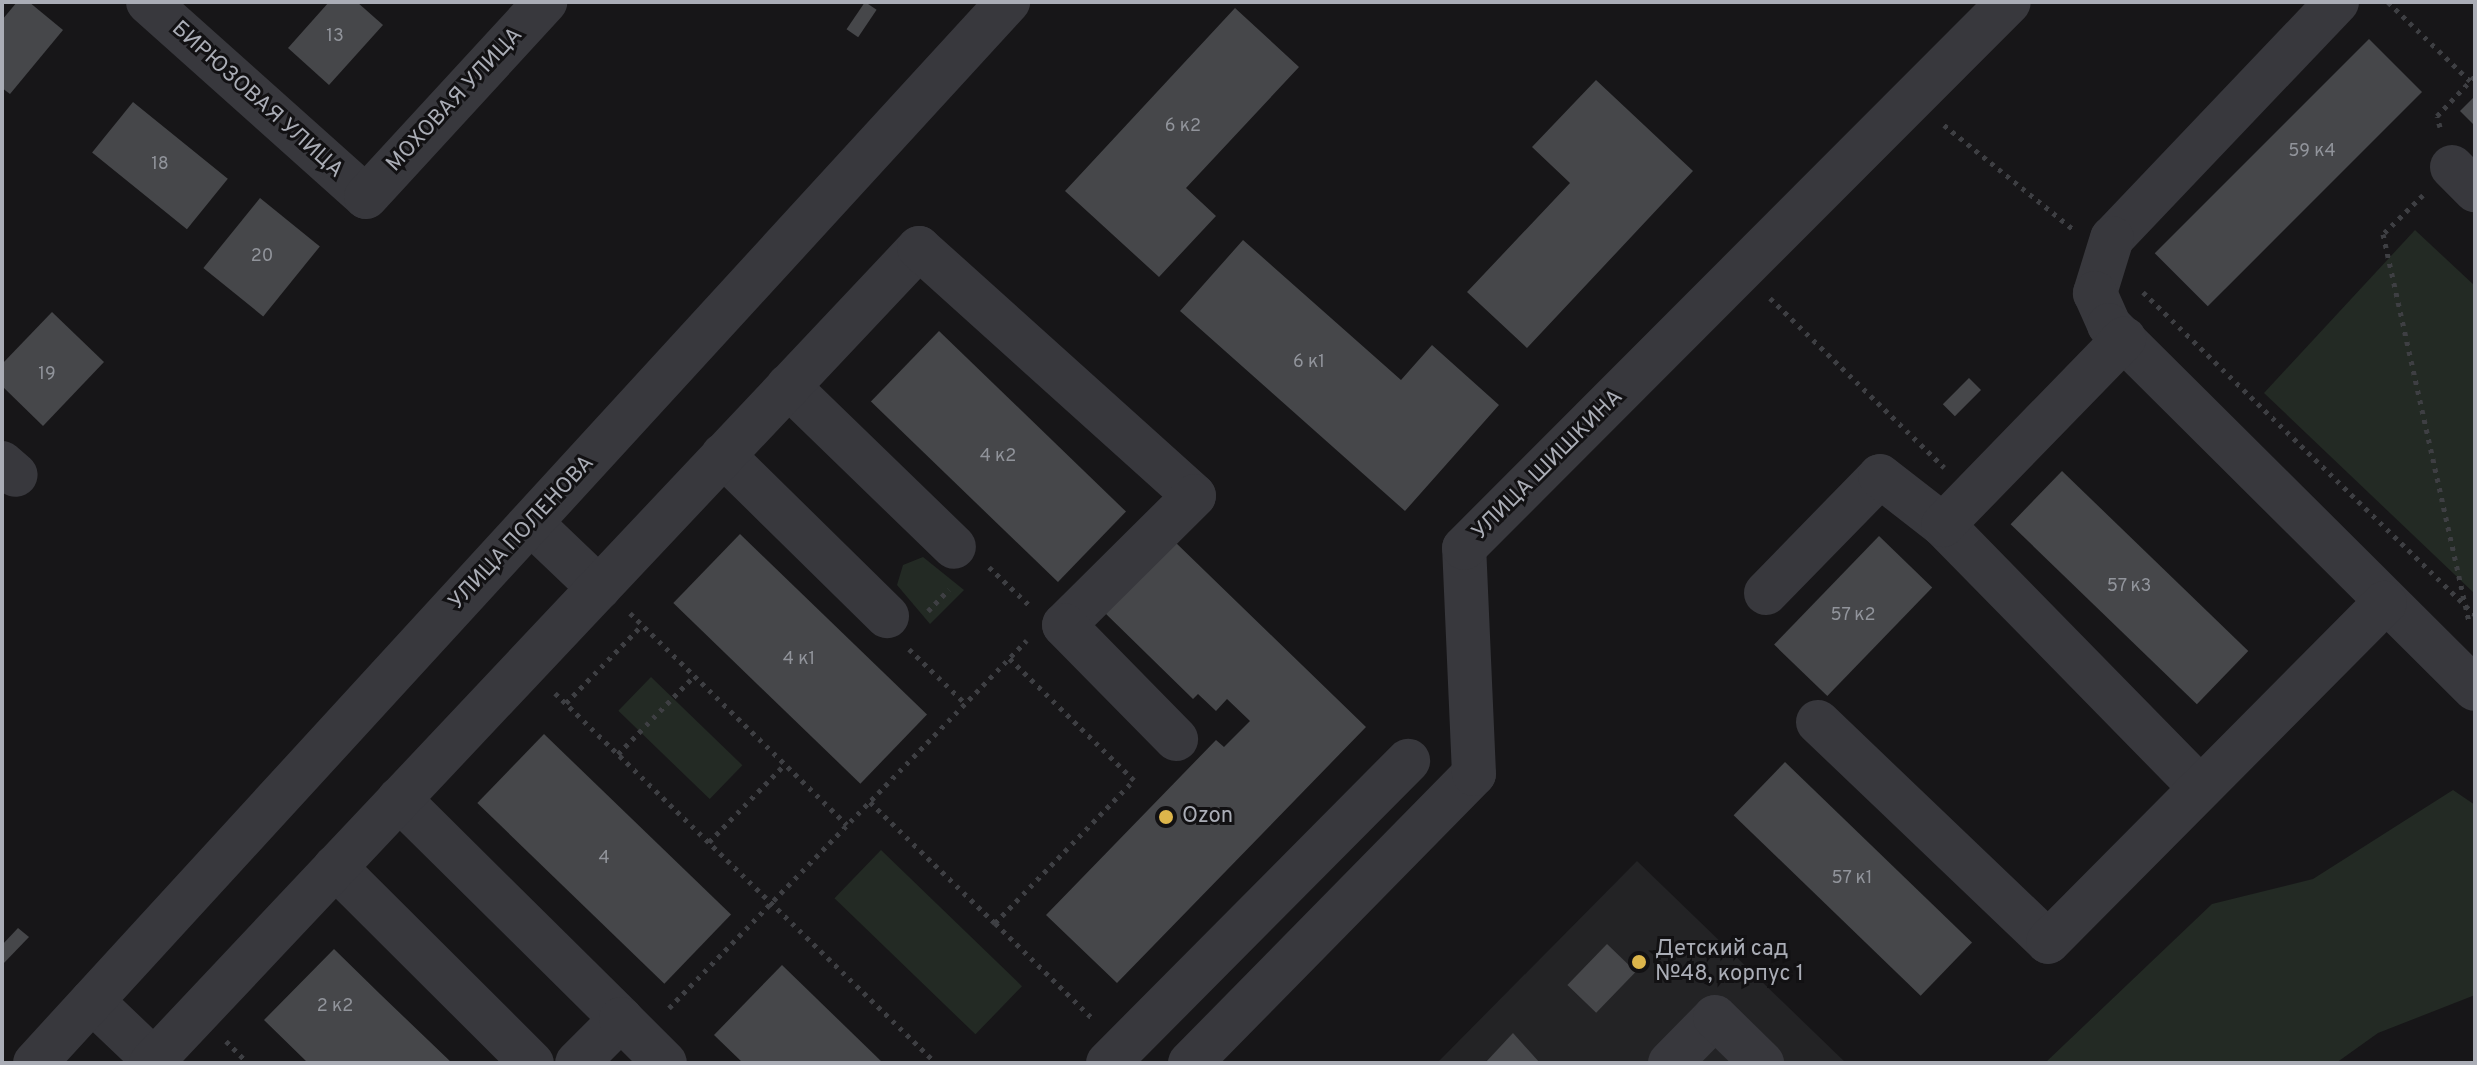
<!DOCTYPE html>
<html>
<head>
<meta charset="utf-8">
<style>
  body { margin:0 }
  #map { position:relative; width:2477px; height:1065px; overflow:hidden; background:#171618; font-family:Overpass,sans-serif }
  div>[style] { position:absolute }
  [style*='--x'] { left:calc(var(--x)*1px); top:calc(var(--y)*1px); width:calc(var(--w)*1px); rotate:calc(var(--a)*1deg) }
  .built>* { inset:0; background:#232325 }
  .green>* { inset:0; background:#232a24; transform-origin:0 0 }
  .building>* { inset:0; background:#46474a; transform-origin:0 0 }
  .path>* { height:5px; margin-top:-2.5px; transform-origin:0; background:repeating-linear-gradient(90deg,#3e3f43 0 4px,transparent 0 10px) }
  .minor>* { height:44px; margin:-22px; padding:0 22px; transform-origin:22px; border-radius:22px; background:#38383d }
  .dots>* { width:22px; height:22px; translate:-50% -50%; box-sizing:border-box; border:4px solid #121113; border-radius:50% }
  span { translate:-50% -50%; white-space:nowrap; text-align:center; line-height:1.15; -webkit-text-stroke:6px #121113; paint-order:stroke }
  .number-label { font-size:18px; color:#91949b }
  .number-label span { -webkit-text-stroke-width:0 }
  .street-label { font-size:22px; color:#aaadb6 }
  .poi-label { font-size:22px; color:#aaadb6 }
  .left { translate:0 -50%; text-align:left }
  .frame { position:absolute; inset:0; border:4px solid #aaadb6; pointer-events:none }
</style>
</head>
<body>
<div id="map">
  <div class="built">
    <i style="clip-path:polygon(1637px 861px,1846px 1063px,1437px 1063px)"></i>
  </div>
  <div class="green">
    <i style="clip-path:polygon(2415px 230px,2475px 286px,2475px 594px,2264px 393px)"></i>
    <i style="clip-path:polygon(923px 557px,964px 590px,930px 624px,897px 585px,903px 565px)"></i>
    <i style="left:651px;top:677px;width:127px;height:47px;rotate:44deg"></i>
    <i style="clip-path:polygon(2453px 790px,2475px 805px,2475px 995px,2378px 1033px,2336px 1063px,2045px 1063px,2212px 904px,2313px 879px)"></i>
    <i style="left:881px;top:850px;width:196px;height:67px;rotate:44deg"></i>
  </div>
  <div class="building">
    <i style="clip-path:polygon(17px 2px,29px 2px,63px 30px,10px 94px,2px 88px,2px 20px)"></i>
    <i style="clip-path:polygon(329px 2px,357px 2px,383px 25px,329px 85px,288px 48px)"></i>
    <i style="left:865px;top:2px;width:14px;height:33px;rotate:34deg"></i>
    <i style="clip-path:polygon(1235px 8px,1299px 67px,1186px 188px,1216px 216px,1159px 277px,1065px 191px)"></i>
    <i style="left:2369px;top:39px;width:75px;height:303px;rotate:45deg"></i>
    <i style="clip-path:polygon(1596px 80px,1693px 171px,1527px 348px,1467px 292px,1570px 183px,1532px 147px)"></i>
    <i style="clip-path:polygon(2475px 96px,2475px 126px,2460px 111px)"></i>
    <i style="left:133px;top:102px;width:122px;height:65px;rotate:39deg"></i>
    <i style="left:260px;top:198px;width:77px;height:90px;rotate:39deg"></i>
    <i style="clip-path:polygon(1243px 240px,1401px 380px,1432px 345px,1499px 405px,1405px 511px,1180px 311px)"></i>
    <i style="clip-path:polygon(52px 312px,104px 362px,43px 426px,2px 386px,2px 364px)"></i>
    <i style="left:939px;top:331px;width:260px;height:98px;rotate:44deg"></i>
    <i style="left:1969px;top:378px;width:17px;height:37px;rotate:45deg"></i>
    <i style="left:2062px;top:471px;width:259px;height:74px;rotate:44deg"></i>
    <i style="left:740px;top:534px;width:260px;height:96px;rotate:44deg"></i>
    <i style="left:1879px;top:536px;width:74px;height:151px;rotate:44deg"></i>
    <i style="clip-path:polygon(1174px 541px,1366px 727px,1117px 983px,1046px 915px,1216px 740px,1224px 747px,1250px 721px,1227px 699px,1216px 711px,1198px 694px,1193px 699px,1104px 612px)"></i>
    <i style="left:544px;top:734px;width:260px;height:96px;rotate:44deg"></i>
    <i style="left:1785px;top:762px;width:260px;height:74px;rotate:44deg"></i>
    <i style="clip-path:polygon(18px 928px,29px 937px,2px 965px,2px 945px)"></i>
    <i style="left:1607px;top:944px;width:40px;height:57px;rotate:44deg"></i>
    <i style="clip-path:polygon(334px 949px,380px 994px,452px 1063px,308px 1063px,264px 1020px)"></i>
    <i style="clip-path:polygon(782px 965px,883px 1063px,743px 1063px,714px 1035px)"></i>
    <i style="clip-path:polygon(1513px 1033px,1540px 1063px,1485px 1063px)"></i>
  </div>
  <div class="path">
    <i style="--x:2388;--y:2;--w:114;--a:43.9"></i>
    <i style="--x:1944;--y:125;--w:166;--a:38.9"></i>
    <i style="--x:2440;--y:127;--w:11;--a:-105"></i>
    <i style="--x:2437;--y:116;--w:55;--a:-46.5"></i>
    <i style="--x:2423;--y:195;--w:56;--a:135.7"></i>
    <i style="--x:2383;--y:234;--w:398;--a:77.5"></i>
    <i style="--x:2143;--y:292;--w:463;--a:44.2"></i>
    <i style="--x:1770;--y:298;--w:243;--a:44.2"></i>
    <i style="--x:989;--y:567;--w:54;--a:43.5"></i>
    <i style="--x:928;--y:611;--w:30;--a:-46"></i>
    <i style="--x:630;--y:613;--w:303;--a:44.3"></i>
    <i style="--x:909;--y:649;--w:78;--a:44"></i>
    <i style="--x:555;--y:693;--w:531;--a:44.16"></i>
    <i style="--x:566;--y:703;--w:109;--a:-45.7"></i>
    <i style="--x:618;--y:754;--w:109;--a:-45.7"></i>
    <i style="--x:870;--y:802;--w:174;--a:44.1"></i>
    <i style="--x:995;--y:923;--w:199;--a:-45.8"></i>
    <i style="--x:1134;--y:780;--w:175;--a:-135.7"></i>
    <i style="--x:709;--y:842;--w:109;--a:-45.7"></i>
    <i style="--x:995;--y:923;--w:139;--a:44.4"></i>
    <i style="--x:669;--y:1008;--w:513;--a:-45.79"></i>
    <i style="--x:226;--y:1041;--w:31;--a:45"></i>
  </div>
  <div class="minor">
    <i style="--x:148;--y:2;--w:292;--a:41.8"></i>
    <i style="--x:366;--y:197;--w:265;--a:-47.4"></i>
    <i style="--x:2337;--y:2;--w:326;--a:133.6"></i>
    <i style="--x:2112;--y:238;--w:58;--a:107.2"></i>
    <i style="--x:2095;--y:293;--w:35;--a:66"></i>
    <i style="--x:2109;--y:325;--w:516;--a:44.84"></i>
    <i style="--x:2452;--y:167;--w:33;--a:45"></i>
    <i style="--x:788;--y:386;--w:231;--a:44.1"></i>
    <i style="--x:723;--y:455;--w:230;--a:44.5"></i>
    <i style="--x:2;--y:463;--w:18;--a:41"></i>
    <i style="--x:531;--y:523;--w:94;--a:43.7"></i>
    <i style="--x:1943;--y:525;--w:367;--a:45.6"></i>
    <i style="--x:1766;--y:593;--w:163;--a:-45.7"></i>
    <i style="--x:1880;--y:476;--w:80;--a:37.9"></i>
    <i style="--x:1943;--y:525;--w:260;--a:-45.8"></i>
    <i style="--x:1818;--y:722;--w:318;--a:43.7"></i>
    <i style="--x:2048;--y:942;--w:478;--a:-45.2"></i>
    <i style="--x:399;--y:799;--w:313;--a:44.7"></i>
    <i style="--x:621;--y:1019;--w:62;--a:135"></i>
    <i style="--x:335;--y:867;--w:278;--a:44.9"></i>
    <i style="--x:92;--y:1001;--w:86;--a:43.6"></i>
    <i style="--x:621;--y:1019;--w:62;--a:45"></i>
    <i style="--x:35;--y:1063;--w:1440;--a:-47.48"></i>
    <i style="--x:151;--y:1063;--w:1120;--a:-46.7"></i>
    <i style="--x:919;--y:248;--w:370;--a:42"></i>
    <i style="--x:1194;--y:496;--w:183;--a:135.2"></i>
    <i style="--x:1064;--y:625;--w:160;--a:45.5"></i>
    <i style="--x:1108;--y:1063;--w:426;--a:-45.2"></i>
    <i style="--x:1190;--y:1063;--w:405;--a:-45.5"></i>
    <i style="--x:1474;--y:774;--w:226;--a:-92.5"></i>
    <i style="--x:1464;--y:548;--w:771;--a:-45.05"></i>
    <i style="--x:1670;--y:1063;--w:64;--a:-45.6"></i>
    <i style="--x:1715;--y:1017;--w:66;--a:44.4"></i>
  </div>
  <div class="dots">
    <i style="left:1166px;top:817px;background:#dcb54b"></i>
    <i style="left:1639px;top:962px;background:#dcb54b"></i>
  </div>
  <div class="number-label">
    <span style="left:335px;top:37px">13</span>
    <span style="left:1183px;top:127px">6 к2</span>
    <span style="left:2312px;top:152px">59 к4</span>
    <span style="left:160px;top:165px">18</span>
    <span style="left:262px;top:257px">20</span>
    <span style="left:1309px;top:363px">6 к1</span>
    <span style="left:47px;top:375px">19</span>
    <span style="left:998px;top:457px">4 к2</span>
    <span style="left:2129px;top:587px">57 к3</span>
    <span style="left:1853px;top:616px">57 к2</span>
    <span style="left:799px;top:660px">4 к1</span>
    <span style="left:604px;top:859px">4</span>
    <span style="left:1852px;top:879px">57 к1</span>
    <span style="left:335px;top:1007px">2 к2</span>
  </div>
  <div class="street-label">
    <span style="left:257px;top:100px;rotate:42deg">БИРЮЗОВАЯ УЛИЦА</span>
    <span style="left:455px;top:100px;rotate:-47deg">МОХОВАЯ УЛИЦА</span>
    <span style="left:1548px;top:465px;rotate:-45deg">УЛИЦА ШИШКИНА</span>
    <span style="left:522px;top:533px;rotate:-47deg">УЛИЦА ПОЛЕНОВА</span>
  </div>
  <div class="poi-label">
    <span class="left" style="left:1182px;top:817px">Ozon</span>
    <span class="left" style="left:1655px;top:962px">Детский сад<br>№48, корпус 1</span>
  </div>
  <div class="frame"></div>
</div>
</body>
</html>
